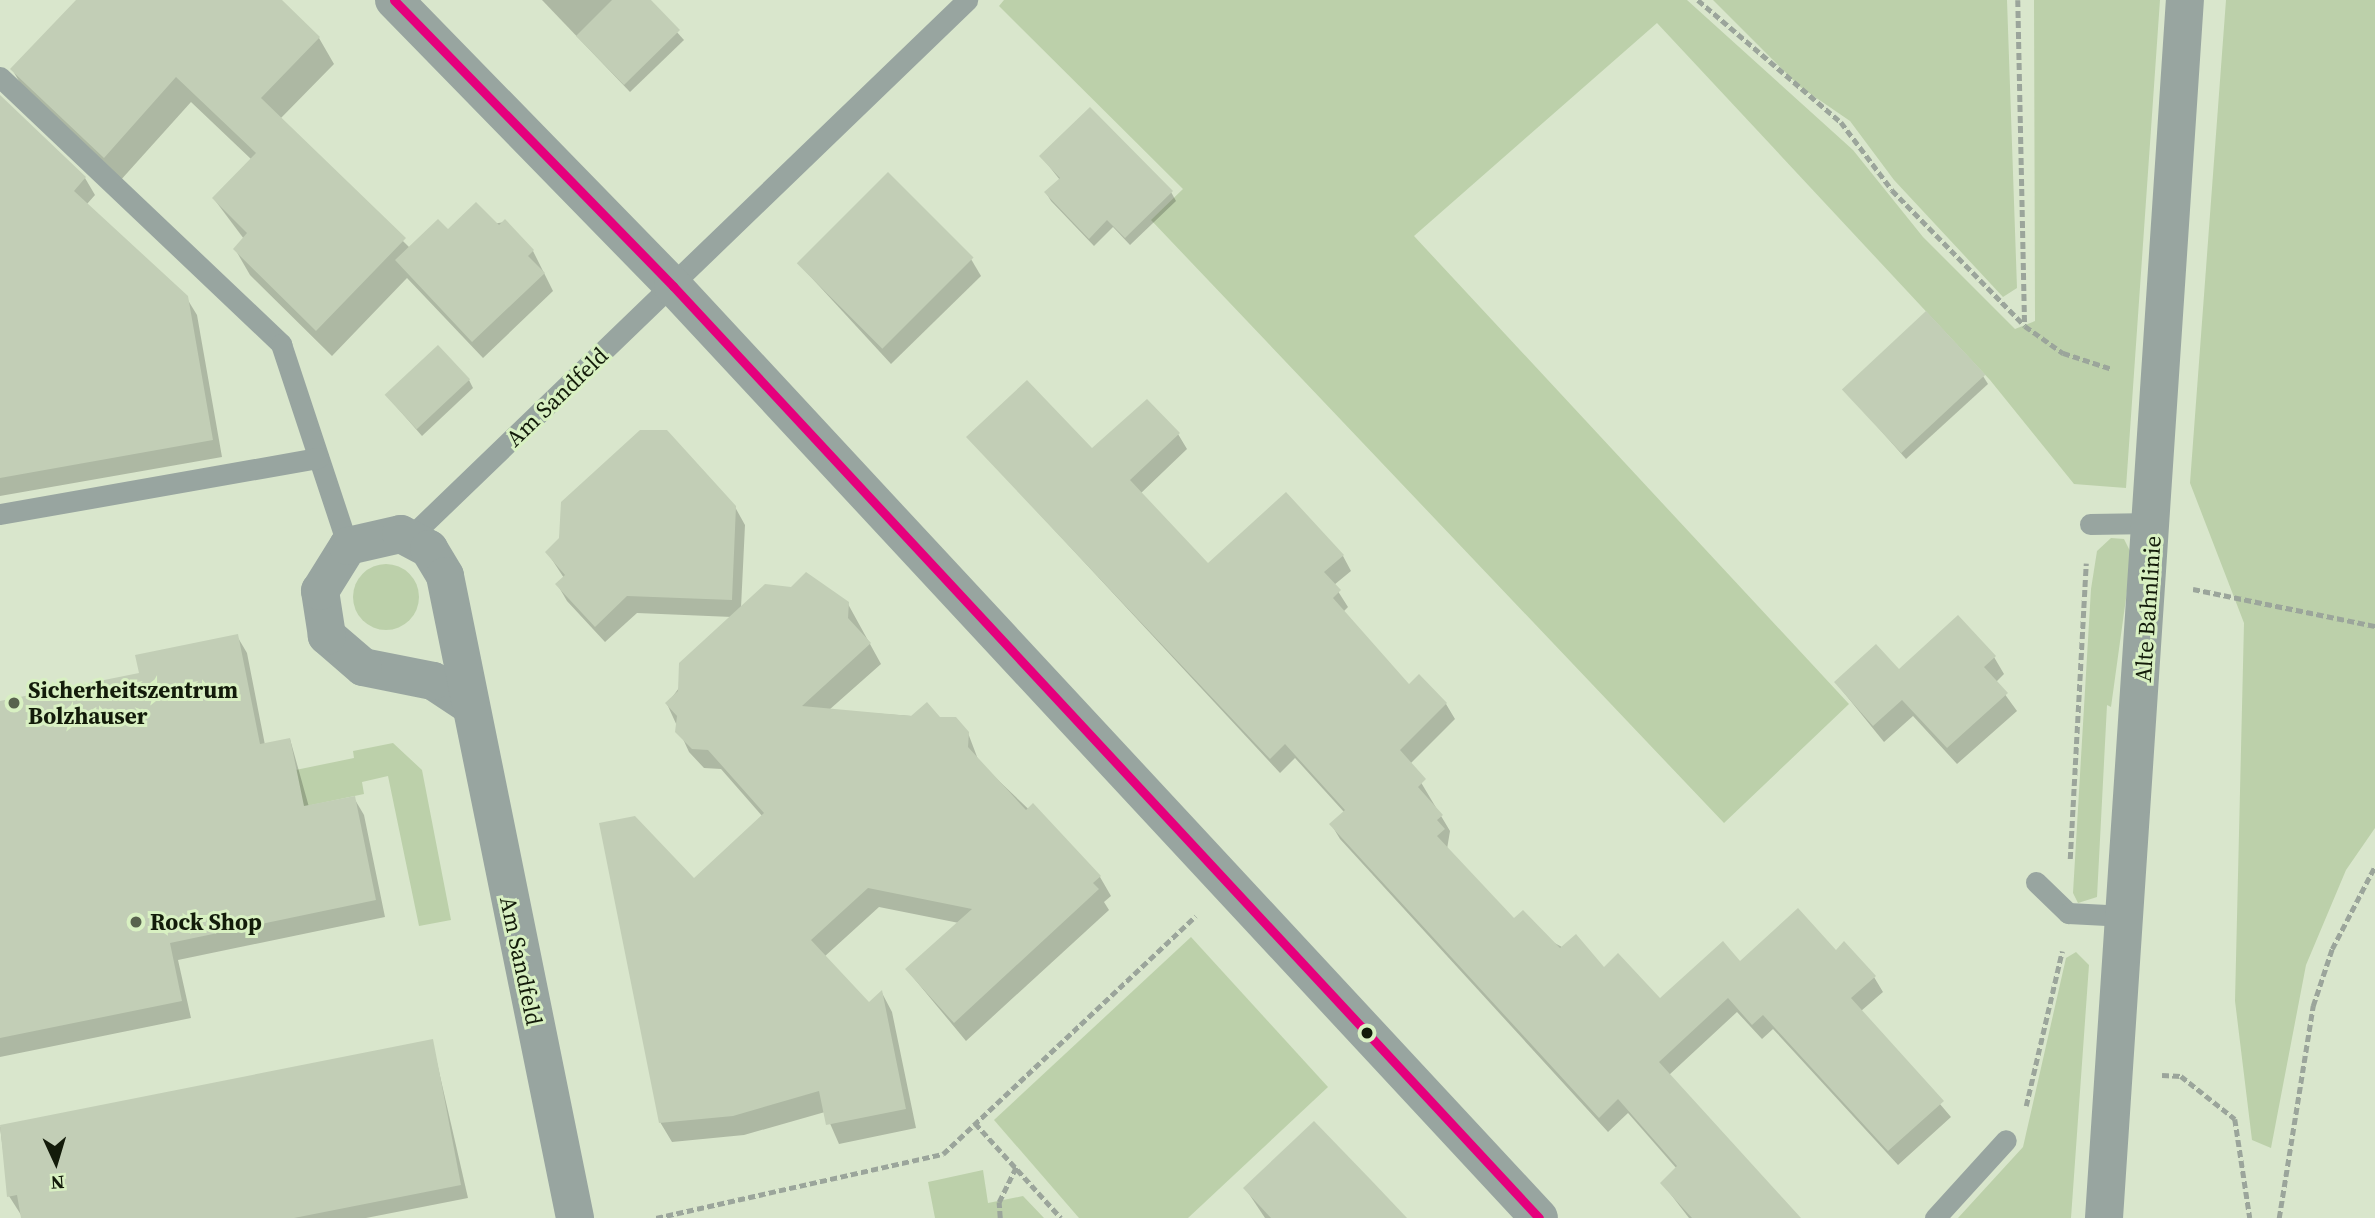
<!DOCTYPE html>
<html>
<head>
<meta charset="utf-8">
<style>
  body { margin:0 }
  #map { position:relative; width:2375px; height:1218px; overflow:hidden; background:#d9e6cc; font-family:"Source Serif 4",serif }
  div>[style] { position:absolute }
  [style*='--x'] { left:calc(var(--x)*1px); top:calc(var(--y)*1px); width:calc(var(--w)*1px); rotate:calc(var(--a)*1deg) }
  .green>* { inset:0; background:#bcd0aa }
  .round { border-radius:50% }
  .shadow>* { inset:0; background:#0003 }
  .building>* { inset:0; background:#c2ceb6; transform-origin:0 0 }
  .path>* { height:4.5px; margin-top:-2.25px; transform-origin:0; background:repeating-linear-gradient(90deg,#9ba59b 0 7px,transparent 0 10.5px) }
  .lane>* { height:21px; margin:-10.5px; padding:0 10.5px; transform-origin:10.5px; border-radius:10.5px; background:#98a5a0 }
  .street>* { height:38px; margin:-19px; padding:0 19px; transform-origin:19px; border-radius:19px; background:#98a5a0 }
  .bus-1>* { height:9px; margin:-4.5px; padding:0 4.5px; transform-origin:4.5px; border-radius:4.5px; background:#e5007d }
  .dots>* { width:19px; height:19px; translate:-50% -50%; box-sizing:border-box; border:4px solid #d8f0c2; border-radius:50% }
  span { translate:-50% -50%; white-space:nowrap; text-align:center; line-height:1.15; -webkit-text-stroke:6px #d8f0c2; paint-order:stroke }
  .street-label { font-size:23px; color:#131b0a }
  .poi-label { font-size:23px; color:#131b0a; font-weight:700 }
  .left { translate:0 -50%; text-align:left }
  .north { position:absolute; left:21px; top:1127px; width:70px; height:70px; -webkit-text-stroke:5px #d8f0c2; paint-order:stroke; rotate:176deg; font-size:19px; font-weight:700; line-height:28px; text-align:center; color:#131b0a }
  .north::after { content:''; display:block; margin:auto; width:24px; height:32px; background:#131b0a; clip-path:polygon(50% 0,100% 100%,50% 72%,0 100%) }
</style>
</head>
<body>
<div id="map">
  <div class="green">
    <i style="clip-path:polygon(1004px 0,1687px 0,1853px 150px,1923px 237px,2015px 329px,2035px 321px,2034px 0,2160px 0,2126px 488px,2074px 484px,1990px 380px,1657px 23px,1414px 236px,1849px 704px,1724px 823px,1151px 220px,1183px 189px,999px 6px)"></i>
    <i style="clip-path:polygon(1713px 0,2007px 0,2017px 288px,2003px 297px,1894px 180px,1850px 121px,1799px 86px)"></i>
    <i style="clip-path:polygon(2226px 0,2375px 0,2375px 828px,2346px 870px,2306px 965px,2271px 1148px,2252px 1140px,2235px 1001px,2244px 623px,2190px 483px)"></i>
    <i style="clip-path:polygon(2111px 538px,2124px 539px,2132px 555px,2111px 707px,2107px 705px,2097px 897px,2078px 903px,2073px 893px,2091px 589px,2097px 551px)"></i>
    <i class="round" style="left:353px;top:564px;width:66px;height:66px"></i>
    <i style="clip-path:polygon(393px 743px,422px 770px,451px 920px,419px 926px,388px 776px,362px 782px,364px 794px,0 870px,0 831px,354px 758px,353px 751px)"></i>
    <i style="clip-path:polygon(1191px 937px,1328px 1087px,1188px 1218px,1079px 1218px,994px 1120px)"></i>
    <i style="clip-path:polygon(2076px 952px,2089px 965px,2071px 1218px,1958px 1218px,2023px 1147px,2066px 958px)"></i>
    <i style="clip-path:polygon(983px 1170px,988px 1203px,1023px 1196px,1044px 1218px,935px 1218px,928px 1182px)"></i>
  </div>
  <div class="shadow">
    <i style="clip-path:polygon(79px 0,280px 0,319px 38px,334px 64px,280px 119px,410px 248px,448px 231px,505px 222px,533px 251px,553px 291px,483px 358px,407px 278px,332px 356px,250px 275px,235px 249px,244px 239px,214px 199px,252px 160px,191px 102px,119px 182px,27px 95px,12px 69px)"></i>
    <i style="clip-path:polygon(542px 0,648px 0,684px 40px,630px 92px)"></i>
    <i style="clip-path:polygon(0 98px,85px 178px,95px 195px,87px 204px,186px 297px,197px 315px,222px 457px,0 496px)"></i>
    <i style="clip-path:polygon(1041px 156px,1171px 192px,1176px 201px,1130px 245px,1113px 227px,1094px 246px,1051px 201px,1046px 193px,1060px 180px)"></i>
    <i style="clip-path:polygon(971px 259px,981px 276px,891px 364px,798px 263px)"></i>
    <i style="clip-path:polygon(1983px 376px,1988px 384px,1906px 459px,1844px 389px)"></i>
    <i style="clip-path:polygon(469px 380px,473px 388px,422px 436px,387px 396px)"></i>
    <i style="clip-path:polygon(1178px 434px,1187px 449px,1140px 494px,1208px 565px,1343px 556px,1351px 571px,1334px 585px,1348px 607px,1343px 612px,1409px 686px,1419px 677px,1446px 704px,1455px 719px,1410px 764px,1450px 831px,1447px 849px,1514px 921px,1660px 1000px,1740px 963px,1836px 952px,1874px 977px,1883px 992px,1861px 1011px,1951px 1117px,1898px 1165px,1773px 1029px,1762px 1039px,1737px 1012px,1669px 1075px,1794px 1218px,1689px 1218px,1662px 1183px,1677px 1169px,1628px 1113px,1608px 1132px,1340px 839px,1331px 824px,1344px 812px,1295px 758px,1280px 773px,969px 438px,1092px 451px)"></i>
    <i style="clip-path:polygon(735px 507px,745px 525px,741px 608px,848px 604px,881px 664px,829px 710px,940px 718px,968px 733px,979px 762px,1100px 877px,1111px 896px,1104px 902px,1109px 910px,966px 1041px,907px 970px,959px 923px,879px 907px,824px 957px,869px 1004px,882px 993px,892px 1012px,916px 1128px,839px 1144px,825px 1112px,744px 1135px,672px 1142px,660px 1122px,694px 880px,763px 817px,721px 769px,704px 768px,689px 752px,667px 704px,732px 617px,637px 613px,605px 642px,567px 601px,557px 584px,564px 578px,547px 552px)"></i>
    <i style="clip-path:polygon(237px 636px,247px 653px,265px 745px,290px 739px,309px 807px,354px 798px,364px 815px,385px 917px,178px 960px,191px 1018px,0 1057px,0 703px,141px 674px)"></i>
    <i style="clip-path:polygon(1994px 657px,2004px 674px,1996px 682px,2017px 711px,1957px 764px,1913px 716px,1884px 742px,1836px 683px)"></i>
    <i style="clip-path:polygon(432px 1041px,468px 1198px,366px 1218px,23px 1218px,9px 1196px,0 1127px)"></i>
    <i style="clip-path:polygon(1245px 1188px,1402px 1218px,1265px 1218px)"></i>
  </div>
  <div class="building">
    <i style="clip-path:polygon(76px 0,282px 0,320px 37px,261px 98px,406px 238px,316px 331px,233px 249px,247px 233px,212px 198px,256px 153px,176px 77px,104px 158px,10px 69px)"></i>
    <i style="clip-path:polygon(612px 0,651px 0,680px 30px,624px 85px,576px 36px)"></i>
    <i style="clip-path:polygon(0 95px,86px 177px,74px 191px,188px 296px,213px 440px,0 478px)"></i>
    <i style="clip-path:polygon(1090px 107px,1173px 191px,1125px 238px,1107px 220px,1089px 239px,1044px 192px,1060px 178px,1039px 156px)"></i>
    <i style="left:888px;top:172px;width:121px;height:129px;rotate:45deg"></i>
    <i style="clip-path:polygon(476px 202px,499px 225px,505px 219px,534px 250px,528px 256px,545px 273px,472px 342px,395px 260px,438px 219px,448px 229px)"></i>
    <i style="left:1926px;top:311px;width:87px;height:115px;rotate:47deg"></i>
    <i style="left:438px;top:345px;width:47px;height:73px;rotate:47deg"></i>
    <i style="clip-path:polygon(1027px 380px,1092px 448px,1147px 399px,1180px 433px,1130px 480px,1208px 563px,1286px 492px,1344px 555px,1324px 572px,1341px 590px,1333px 598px,1409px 684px,1419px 674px,1447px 703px,1400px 750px,1426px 779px,1418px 787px,1443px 815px,1437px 820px,1445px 829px,1437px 836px,1514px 918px,1523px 910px,1560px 948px,1576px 934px,1604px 967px,1618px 953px,1660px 998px,1723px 941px,1740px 961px,1798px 908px,1836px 950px,1844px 941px,1876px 976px,1851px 998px,1944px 1101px,1888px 1151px,1763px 1015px,1752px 1025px,1728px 998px,1659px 1062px,1801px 1218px,1692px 1218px,1660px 1183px,1677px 1166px,1618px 1099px,1599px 1118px,1329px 824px,1345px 810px,1285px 744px,1270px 759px,966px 437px)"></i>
    <i style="clip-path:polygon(640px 430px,667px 430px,736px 506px,732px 600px,627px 596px,595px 627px,555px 584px,565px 575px,545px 552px,559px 538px,561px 502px)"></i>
    <i style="clip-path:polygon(806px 572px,849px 602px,848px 618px,871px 643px,802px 706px,911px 716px,927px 702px,940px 717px,956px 717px,969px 732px,968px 747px,1026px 810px,1033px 803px,1101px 876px,1093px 883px,1099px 889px,954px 1023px,905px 969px,972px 909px,868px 888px,811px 940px,869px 1002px,882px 990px,906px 1109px,826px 1125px,819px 1091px,733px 1116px,659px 1123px,599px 823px,635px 816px,694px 878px,764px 813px,708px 750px,692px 749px,675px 732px,677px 716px,665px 703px,678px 691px,679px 663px,765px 584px,791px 587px)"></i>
    <i style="clip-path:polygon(1958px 615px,1996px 656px,1984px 667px,2008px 693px,1947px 748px,1902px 700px,1873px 726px,1834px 682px,1876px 644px,1899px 669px)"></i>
    <i style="clip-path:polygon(238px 634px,260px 744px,290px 738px,304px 806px,355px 796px,376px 900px,170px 943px,182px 1001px,0 1038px,0 701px,139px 673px,135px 655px)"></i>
    <i style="clip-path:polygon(433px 1039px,461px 1185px,294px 1218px,21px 1218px,17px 1195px,7px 1197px,0 1125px)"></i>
    <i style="clip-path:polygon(1314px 1121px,1371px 1180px,1407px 1218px,1271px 1218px,1243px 1188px)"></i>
  </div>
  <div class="path">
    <i style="--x:1698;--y:0;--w:188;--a:40.5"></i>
    <i style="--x:1841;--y:122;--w:85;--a:53.1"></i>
    <i style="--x:1892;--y:190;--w:190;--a:45.6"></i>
    <i style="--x:2025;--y:326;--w:47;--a:35.4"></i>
    <i style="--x:2063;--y:353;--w:52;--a:18.1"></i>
    <i style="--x:2018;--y:0;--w:325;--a:88.8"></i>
    <i style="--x:2193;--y:589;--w:186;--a:11.5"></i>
    <i style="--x:2070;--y:859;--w:296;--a:-86.9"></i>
    <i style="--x:2162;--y:1075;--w:19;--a:3"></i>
    <i style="--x:2181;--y:1076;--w:69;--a:38.5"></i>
    <i style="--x:2235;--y:1119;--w:100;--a:81.4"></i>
    <i style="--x:2026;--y:1106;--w:159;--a:-76.9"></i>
    <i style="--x:975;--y:1123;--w:128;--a:47.8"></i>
    <i style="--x:656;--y:1218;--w:294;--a:-12.6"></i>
    <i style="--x:943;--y:1154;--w:347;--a:-43.3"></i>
    <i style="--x:1000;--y:1218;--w:16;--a:-94"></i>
    <i style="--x:999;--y:1202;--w:39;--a:-64"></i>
    <i style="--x:2279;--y:1218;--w:215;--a:-80.9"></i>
    <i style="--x:2313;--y:1006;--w:60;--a:-71.6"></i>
    <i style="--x:2332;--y:949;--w:93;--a:-62.6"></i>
  </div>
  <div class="lane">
    <i style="--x:0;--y:77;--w:388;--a:43.5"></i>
    <i style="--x:281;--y:344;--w:213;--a:71.7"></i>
    <i style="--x:0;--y:514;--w:323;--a:-10"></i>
    <i style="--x:2090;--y:524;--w:63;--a:-0.9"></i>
    <i style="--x:410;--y:537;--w:774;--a:-43.95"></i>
    <i style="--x:2036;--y:882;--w:45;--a:44.1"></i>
    <i style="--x:2068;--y:913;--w:58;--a:3"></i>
    <i style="--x:1935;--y:1218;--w:105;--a:-47.7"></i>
  </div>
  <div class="street">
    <i style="--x:394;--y:0;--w:400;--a:45.7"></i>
    <i style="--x:673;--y:286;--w:1272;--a:47.1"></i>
    <i style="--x:468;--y:704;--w:42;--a:-146.7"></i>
    <i style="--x:433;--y:681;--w:71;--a:-168.7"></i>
    <i style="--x:363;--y:667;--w:48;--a:-139.3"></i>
    <i style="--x:327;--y:636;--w:46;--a:-98.8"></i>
    <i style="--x:320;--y:591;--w:53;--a:-58.1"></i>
    <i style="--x:348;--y:546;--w:54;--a:-12.8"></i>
    <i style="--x:401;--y:534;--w:32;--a:28"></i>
    <i style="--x:429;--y:549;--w:31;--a:59"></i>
    <i style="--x:445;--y:576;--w:655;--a:78.55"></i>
    <i style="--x:2104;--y:1218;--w:1221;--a:-86.2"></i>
  </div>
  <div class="bus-1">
    <i style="--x:394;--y:0;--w:400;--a:45.7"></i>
    <i style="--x:673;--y:286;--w:1272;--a:47.1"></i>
  </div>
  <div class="dots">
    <i style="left:14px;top:703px;background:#58624e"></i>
    <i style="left:136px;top:922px;background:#58624e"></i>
    <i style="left:1367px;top:1033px;background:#131b0a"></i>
  </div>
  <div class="street-label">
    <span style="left:557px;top:397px;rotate:-44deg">Am Sandfeld</span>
    <span style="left:2148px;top:609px;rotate:-86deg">Alte Bahnlinie</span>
    <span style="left:521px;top:961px;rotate:78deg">Am Sandfeld</span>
  </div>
  <div class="poi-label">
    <span class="left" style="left:28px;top:703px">Sicherheitszentrum<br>Bolzhauser</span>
    <span class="left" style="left:150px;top:922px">Rock Shop</span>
  </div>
  <div class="north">N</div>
</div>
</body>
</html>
